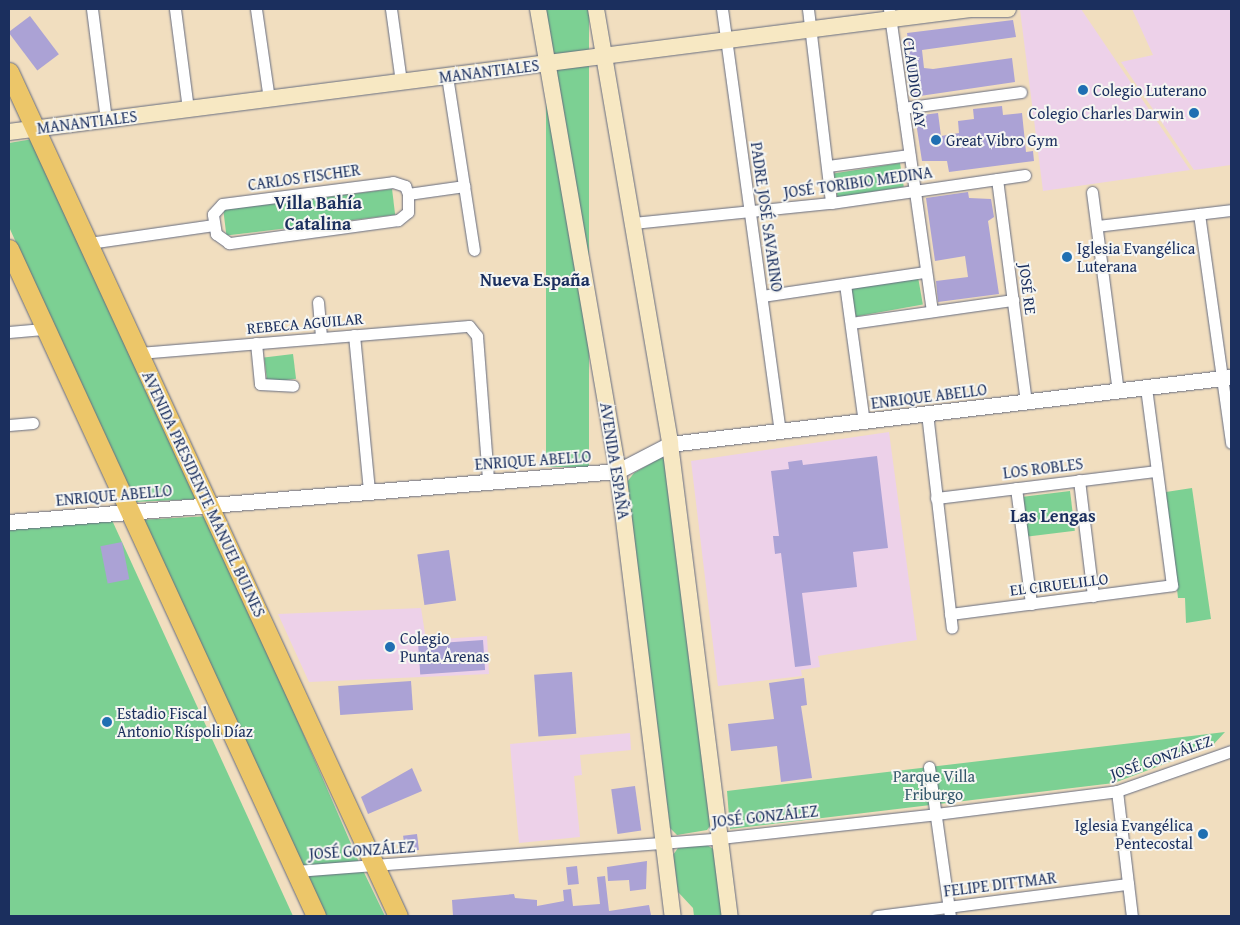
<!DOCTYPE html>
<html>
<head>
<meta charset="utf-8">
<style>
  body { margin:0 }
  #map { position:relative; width:1240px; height:925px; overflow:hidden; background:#f1debf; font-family:"Gentium Book Plus",serif }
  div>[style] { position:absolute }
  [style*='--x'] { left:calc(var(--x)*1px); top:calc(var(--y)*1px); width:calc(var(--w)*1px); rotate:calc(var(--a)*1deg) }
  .built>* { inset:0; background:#edd1e9 }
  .green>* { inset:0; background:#7cd093; transform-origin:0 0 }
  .building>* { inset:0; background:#aba2d5; transform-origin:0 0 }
  .roads { filter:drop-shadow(0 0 1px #666c80) drop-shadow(0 0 1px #666c80) }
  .minor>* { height:11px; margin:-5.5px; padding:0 5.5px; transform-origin:5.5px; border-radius:5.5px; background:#fff }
  .tertiary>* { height:15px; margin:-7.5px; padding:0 7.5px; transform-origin:7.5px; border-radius:7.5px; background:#fff }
  .secondary>* { height:16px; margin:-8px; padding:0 8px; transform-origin:8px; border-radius:8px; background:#f7e8c3 }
  .primary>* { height:19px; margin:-9.5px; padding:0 9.5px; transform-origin:9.5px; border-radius:9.5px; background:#ecc669 }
  .dots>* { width:14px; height:14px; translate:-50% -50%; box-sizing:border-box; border:2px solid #f6f6f2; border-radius:50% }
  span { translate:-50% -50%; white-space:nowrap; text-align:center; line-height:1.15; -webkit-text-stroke:4px #f6f6f2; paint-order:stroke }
  .street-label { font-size:16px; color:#1b2f5e }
  .poi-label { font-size:16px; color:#1b2f5e }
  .left { translate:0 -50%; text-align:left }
  .right { translate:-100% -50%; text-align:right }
  .park-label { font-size:16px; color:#33576b }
  .neighbourhood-label { font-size:18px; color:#1b2f5e; font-weight:700 }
  .frame { position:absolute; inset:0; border:10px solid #1b2f5e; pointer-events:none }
</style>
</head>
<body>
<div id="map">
  <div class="built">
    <i style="clip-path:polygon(1081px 9px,1190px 170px,1043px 191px,1020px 10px)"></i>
    <i style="clip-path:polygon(1132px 9px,1231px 9px,1231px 165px,1194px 170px,1121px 62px,1153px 55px)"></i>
    <i style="clip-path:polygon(889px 432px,917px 640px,818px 656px,820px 667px,801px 670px,802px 676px,718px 686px,691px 461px)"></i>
    <i style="clip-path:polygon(421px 608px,426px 640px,487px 636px,489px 674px,309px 682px,278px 614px)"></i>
    <i style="clip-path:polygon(630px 733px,631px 750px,580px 755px,582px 775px,574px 776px,580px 837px,519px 843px,510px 744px)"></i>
  </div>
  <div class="green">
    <i style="left:546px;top:9px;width:43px;height:458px"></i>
    <i style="clip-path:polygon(33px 139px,201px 499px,134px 502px,9px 227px,9px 143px)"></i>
    <i style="left:900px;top:163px;width:24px;height:67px;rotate:81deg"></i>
    <i style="left:392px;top:189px;width:26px;height:170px;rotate:83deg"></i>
    <i style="left:918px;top:277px;width:28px;height:68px;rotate:80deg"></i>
    <i style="left:293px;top:354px;width:25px;height:29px;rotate:83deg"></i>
    <i style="clip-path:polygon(662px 457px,667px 459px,713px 822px,707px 830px,677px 835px,670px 828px,627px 482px,634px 473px)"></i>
    <i style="clip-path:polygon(1192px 488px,1211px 619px,1186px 623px,1185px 598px,1178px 598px,1166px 492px)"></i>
    <i style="left:1070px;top:491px;width:40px;height:47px;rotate:83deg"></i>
    <i style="clip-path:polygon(209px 516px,358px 860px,385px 916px,316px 916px,139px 520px)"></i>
    <i style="clip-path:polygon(111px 518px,293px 916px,9px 916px,9px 529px)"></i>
    <i style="clip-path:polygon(1225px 732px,1212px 746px,1114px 783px,730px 829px,727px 791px)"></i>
    <i style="clip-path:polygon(707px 845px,715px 850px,723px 916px,694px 916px,693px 908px,678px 892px,673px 855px,678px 848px)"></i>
  </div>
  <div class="building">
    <i style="left:30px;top:16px;width:48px;height:27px;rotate:53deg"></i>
    <i style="clip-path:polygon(1013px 20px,1016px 37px,922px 50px,924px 68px,933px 69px,1012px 58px,1015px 82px,913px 97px,905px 53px,910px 53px,907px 33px)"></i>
    <i style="clip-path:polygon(1002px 106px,1003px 115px,1022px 113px,1026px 152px,1033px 151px,1034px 161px,949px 172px,947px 161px,922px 161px,915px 116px,938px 113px,941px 136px,959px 133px,958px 121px,974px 119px,973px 109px)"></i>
    <i style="clip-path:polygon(968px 192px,969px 198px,991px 199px,994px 217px,988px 221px,999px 294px,938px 302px,936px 281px,968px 277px,965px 256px,935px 261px,926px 198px)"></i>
    <i style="clip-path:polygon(877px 456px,888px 548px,853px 552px,857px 587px,802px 593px,811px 665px,795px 667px,781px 553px,775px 554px,773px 536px,779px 536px,771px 471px,789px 469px,788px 462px,802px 460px,803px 465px)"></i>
    <i style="left:122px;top:542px;width:38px;height:22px;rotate:79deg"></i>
    <i style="left:449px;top:550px;width:51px;height:32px;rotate:82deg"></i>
    <i style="left:483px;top:640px;width:30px;height:65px;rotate:86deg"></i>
    <i style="left:572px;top:672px;width:62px;height:38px;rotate:86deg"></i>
    <i style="clip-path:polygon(804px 678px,807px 705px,801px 706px,812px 778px,781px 782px,777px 746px,731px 751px,728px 724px,774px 719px,769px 683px)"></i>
    <i style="left:411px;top:681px;width:29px;height:73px;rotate:86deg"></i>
    <i style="clip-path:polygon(412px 768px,422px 791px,368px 814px,361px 797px)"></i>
    <i style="left:635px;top:786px;width:45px;height:24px;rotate:82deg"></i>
    <i style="left:417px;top:834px;width:16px;height:14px;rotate:83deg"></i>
    <i style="clip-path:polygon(647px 861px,646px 889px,630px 891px,629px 880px,608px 881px,607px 867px)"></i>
    <i style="left:577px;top:866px;width:18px;height:11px;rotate:84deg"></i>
    <i style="clip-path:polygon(605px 876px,609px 911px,649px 905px,651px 915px,453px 916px,452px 900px,514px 894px,515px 898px,537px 900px,537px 906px,564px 901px,563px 890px,571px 889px,573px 906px,600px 904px,597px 877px)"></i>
  </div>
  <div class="roads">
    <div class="minor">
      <i style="--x:92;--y:9;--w:112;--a:82.8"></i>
      <i style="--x:175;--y:9;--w:101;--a:82.6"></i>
      <i style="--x:256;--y:9;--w:91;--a:81.8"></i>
      <i style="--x:391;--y:9;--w:74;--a:82.2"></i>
      <i style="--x:722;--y:9;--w:425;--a:82.2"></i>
      <i style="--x:808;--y:9;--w:195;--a:83.2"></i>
      <i style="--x:889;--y:9;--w:305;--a:81.9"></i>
      <i style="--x:447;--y:76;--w:176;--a:81.2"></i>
      <i style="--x:903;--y:108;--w:119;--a:-7.7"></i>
      <i style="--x:828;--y:166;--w:82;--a:-7.7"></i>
      <i style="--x:997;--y:179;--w:225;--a:82.6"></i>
      <i style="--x:393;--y:182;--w:13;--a:18"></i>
      <i style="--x:405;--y:186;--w:9;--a:69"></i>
      <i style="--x:408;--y:194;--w:18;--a:90"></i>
      <i style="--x:408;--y:212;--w:13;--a:141"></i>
      <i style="--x:398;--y:220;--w:171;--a:172.2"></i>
      <i style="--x:229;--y:243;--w:16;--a:-145"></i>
      <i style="--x:216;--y:234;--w:20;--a:-99"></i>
      <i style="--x:213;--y:214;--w:13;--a:-48"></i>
      <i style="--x:222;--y:204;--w:172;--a:-7.3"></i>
      <i style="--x:1092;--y:192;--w:201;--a:82.6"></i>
      <i style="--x:408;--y:194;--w:57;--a:-8.1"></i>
      <i style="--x:1199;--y:214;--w:231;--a:82"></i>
      <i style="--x:633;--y:223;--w:199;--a:-5.8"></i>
      <i style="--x:831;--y:203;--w:196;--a:-8.2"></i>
      <i style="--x:1097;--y:226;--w:135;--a:-6.8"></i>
      <i style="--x:89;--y:243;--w:126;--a:-8.2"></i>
      <i style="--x:845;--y:284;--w:139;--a:82.2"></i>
      <i style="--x:762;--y:296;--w:165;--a:-8.4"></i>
      <i style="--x:318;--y:302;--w:36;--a:85"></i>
      <i style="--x:851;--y:323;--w:164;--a:-8.1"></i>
      <i style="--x:9;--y:332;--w:37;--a:-5"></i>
      <i style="--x:354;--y:335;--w:156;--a:84.5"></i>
      <i style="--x:256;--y:343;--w:41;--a:84.4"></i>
      <i style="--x:260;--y:384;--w:33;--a:3"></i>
      <i style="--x:139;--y:353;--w:331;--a:-4.7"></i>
      <i style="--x:469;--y:326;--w:13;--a:51"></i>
      <i style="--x:477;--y:336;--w:144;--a:85.6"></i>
      <i style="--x:927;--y:413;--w:216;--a:83.4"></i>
      <i style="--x:9;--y:425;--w:24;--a:-5"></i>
      <i style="--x:1079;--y:480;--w:117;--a:83.1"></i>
      <i style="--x:1016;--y:488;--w:117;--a:82.6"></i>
      <i style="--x:936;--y:498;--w:221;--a:-7"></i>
      <i style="--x:950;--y:614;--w:224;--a:-7.4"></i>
      <i style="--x:1172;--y:585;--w:199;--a:-97.5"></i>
      <i style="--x:929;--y:767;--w:150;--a:82"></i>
      <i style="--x:1117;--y:791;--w:126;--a:83.2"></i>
      <i style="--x:295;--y:871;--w:426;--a:-4.4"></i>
      <i style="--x:720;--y:838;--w:217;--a:-6.3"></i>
      <i style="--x:936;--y:814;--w:182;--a:-7.2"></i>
      <i style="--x:1117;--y:791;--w:121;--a:-19.3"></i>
      <i style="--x:877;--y:916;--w:253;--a:-7.3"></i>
    </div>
    <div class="tertiary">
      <i style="--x:9;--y:522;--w:611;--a:-4.79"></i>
      <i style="--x:618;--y:471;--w:59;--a:-27.4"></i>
      <i style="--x:670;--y:444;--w:565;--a:-6.81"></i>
    </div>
    <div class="secondary">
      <i style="--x:538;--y:9;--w:469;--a:80.2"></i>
      <i style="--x:618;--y:471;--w:448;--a:83"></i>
      <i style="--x:596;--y:9;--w:441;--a:80.3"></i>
      <i style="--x:670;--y:444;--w:476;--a:82.8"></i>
      <i style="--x:969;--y:9;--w:39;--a:0"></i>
      <i style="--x:9;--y:132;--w:969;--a:-7.29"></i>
    </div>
    <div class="primary">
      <i style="--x:9;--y:72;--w:929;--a:65.26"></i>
      <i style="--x:9;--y:249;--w:734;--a:65.28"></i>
    </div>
  </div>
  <div class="dots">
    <i style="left:1083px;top:90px;background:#1f6fb2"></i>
    <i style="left:1194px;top:113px;background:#1f6fb2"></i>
    <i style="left:936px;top:140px;background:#1f6fb2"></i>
    <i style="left:1067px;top:257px;background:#1f6fb2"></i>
    <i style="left:390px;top:647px;background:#1f6fb2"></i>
    <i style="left:107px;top:722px;background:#1f6fb2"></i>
    <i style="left:1203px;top:834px;background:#1f6fb2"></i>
  </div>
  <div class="street-label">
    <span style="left:489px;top:71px;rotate:-7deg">MANANTIALES</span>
    <span style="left:915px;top:83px;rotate:82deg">CLAUDIO GAY</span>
    <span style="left:87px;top:122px;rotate:-7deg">MANANTIALES</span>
    <span style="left:304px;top:177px;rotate:-8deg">CARLOS FISCHER</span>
    <span style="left:858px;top:182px;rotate:-8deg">JOSÉ TORIBIO MEDINA</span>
    <span style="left:767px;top:217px;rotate:82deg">PADRE JOSÉ SAVARINO</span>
    <span style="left:1028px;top:289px;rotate:83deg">JOSÉ RE</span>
    <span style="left:305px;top:323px;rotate:-5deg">REBECA AGUILAR</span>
    <span style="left:929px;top:396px;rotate:-7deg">ENRIQUE ABELLO</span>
    <span style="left:533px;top:460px;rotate:-4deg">ENRIQUE ABELLO</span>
    <span style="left:615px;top:461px;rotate:81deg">AVENIDA ESPAÑA</span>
    <span style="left:1043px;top:468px;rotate:-7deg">LOS ROBLES</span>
    <span style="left:204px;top:494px;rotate:65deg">AVENIDA PRESIDENTE MANUEL BULNES</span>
    <span style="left:114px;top:495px;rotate:-5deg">ENRIQUE ABELLO</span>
    <span style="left:1059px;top:584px;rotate:-7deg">EL CIRUELILLO</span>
    <span style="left:1161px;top:757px;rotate:-19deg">JOSÉ GONZÁLEZ</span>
    <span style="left:765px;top:816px;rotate:-6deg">JOSÉ GONZÁLEZ</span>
    <span style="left:362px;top:850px;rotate:-4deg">JOSÉ GONZÁLEZ</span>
    <span style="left:1000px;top:884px;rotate:-7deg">FELIPE DITTMAR</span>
  </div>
  <div class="poi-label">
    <span class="left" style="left:1093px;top:90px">Colegio Luterano</span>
    <span class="right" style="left:1184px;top:113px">Colegio Charles Darwin</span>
    <span class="left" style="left:946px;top:140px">Great Vibro Gym</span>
    <span class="left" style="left:1077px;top:257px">Iglesia Evangélica<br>Luterana</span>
    <span class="left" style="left:400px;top:647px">Colegio<br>Punta Arenas</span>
    <span class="left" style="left:117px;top:722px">Estadio Fiscal<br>Antonio Ríspoli Díaz</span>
    <span class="right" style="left:1193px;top:834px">Iglesia Evangélica<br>Pentecostal</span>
  </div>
  <div class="park-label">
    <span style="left:934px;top:785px">Parque Villa<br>Friburgo</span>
  </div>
  <div class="neighbourhood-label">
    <span style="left:318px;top:214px">Villa Bahía<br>Catalina</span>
    <span style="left:535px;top:280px">Nueva España</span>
    <span style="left:1053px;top:516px">Las Lengas</span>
  </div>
  <div class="frame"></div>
</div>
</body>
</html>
